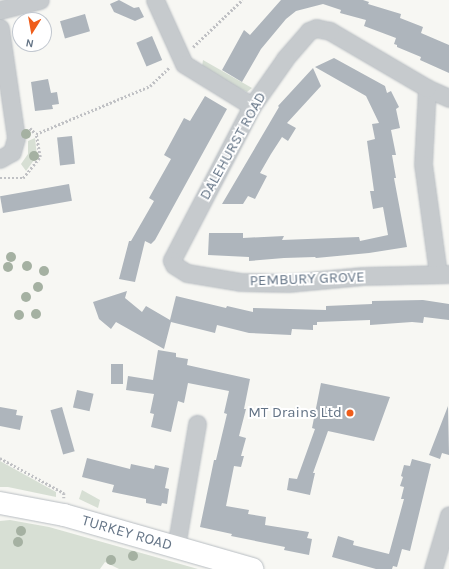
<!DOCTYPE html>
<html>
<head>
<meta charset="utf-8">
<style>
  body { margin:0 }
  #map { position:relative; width:449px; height:569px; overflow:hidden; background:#f7f7f3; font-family:Karla,sans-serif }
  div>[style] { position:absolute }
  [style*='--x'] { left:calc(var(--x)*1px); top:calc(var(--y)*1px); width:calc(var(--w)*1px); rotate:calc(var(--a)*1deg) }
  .green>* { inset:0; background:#d7dfd4 }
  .building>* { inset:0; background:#aeb5bc; transform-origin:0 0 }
  .path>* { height:2.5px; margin-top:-1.25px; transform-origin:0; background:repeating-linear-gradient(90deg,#c0c1c4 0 2px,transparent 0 4px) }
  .roads { filter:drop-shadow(0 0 1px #b8bdc2) drop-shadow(0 0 1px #b8bdc2) }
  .street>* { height:17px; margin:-8.5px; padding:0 8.5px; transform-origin:8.5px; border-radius:8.5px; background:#c6cacd }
  .secondary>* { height:22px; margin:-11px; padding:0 11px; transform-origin:11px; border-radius:11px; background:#fff }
  .trees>* { width:10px; height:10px; margin:-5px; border-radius:50%; background:#a5b1a2 }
  .dots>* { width:11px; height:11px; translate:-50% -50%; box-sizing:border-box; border:2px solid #fff; border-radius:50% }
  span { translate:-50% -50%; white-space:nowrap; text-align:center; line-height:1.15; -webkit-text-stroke:4px #fff; paint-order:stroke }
  .street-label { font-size:15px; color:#647486 }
  .poi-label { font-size:15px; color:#647486 }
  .right { translate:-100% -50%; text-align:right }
  .north { position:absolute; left:12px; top:12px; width:40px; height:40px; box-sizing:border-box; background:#fff; border:1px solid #c1c7cf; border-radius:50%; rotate:191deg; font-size:11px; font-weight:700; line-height:16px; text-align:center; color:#647486 }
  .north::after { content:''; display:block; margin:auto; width:14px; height:18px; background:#ef5d1b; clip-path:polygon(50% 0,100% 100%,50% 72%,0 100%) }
</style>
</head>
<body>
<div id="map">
  <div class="green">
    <i style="clip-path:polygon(203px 60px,252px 88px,247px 92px,236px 87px,202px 67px)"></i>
    <i style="clip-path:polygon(35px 138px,37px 156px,26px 171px,21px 164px,28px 154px,28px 141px)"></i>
    <i style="clip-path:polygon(0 461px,56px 492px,56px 497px,8px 487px,0 487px)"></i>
    <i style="clip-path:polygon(82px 490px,100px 500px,98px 508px,79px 499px)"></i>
    <i style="clip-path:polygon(10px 520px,49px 527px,198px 569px,119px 569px,105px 562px,100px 569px,0 569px,0 521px)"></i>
  </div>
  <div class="building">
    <i style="clip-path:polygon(119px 0,134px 8px,139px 7px,144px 17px,135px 21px,114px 12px,110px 4px)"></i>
    <i style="clip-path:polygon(281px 0,363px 0,369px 2px,368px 4px,401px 14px,400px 18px,423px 27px,421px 33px,449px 45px,449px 73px,420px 60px,421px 57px,397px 47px,397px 45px,394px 44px,396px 38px,364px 26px,366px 20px,340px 13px,341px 10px,323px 4px,296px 11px,286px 19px,261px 49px,242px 82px,222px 70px,244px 30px,250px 35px)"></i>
    <i style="left:85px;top:14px;width:18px;height:26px;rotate:74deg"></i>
    <i style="left:152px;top:36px;width:26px;height:17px;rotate:67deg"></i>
    <i style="clip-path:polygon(334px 58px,385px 86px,387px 93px,391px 91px,399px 107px,396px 109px,400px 128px,391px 130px,396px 155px,392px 155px,396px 178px,394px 178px,407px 247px,369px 253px,316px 258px,315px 257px,284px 258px,249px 261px,249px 257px,208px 255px,209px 233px,243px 233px,243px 238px,284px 236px,282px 240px,359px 237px,360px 241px,388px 235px,383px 207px,373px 209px,370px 191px,374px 191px,367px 141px,375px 139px,372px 124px,379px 123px,366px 96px,315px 67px)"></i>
    <i style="clip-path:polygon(313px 68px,321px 86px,287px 123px,296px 128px,288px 141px,282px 137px,271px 154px,260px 173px,267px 176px,255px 199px,248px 196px,243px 204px,222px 204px,279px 107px,278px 106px)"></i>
    <i style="clip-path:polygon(48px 79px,51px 93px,57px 92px,59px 104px,52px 105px,53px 109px,35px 111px,31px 82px)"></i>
    <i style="clip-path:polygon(205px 96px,227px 109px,155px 240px,151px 244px,145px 241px,135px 282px,119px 279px,129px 241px,131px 241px,154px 201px,149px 198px,171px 159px,164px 155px,184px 118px,190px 121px)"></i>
    <i style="left:72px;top:136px;width:28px;height:15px;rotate:84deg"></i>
    <i style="left:69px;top:184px;width:17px;height:70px;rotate:80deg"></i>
    <i style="clip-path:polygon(127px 291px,125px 298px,142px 312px,146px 306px,170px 320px,176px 296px,226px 308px,227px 306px,253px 312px,253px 308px,326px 310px,326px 306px,372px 304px,372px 301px,423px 300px,449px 304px,449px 320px,424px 317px,423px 323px,412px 322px,370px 325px,370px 320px,317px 322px,317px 325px,313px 325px,313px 330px,292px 329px,291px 335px,249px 333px,217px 325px,215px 333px,171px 322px,164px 349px,116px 322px,111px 329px,99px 319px,93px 302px)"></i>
    <i style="clip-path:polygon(158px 350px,176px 353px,176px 357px,188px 359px,187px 365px,250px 379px,244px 409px,246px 409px,239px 436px,246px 438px,241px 456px,244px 456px,241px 467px,234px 466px,226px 506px,249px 510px,248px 514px,266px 517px,265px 525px,309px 532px,307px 538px,312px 539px,309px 555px,284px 550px,285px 547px,231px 536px,232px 534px,200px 527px,214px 460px,216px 460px,227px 414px,224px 413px,229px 391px,188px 383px,184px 403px,178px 401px,171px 432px,151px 427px,154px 414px,150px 413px,154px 394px,126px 390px,128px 376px,153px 380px)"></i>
    <i style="left:111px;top:364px;width:12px;height:20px"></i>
    <i style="clip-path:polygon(321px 383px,390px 397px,374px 441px,328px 431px,313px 473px,315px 473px,310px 495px,287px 490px,289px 478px,297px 479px,315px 429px,312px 428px)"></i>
    <i style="left:77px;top:390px;width:17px;height:18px;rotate:13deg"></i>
    <i style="clip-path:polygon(448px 406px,449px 455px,442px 453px,440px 459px,429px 455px)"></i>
    <i style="clip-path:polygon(0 407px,17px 410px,16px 415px,23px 416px,20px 430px,0 426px)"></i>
    <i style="left:62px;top:407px;width:46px;height:12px;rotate:74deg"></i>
    <i style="clip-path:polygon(87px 458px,130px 469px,131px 464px,154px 469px,155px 465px,169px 468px,165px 488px,169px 489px,167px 504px,162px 503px,161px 506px,146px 503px,146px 499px,112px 492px,114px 485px,82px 477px)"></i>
    <i style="clip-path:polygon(412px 459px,431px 464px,410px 551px,402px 549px,397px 567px,393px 566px,392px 569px,376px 569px,332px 557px,338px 536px,354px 541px,353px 545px,389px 554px,404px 499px,401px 499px,404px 487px,400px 486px,403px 477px,401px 476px,404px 465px,410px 466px)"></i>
  </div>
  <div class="path">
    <i style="--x:193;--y:47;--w:68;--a:-43.8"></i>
    <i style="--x:30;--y:128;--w:8;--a:45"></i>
    <i style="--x:36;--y:134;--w:124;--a:-22.8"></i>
    <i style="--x:150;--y:86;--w:28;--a:-44"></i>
    <i style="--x:0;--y:178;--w:23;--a:0"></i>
    <i style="--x:23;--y:178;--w:27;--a:-51"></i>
    <i style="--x:40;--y:157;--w:23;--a:-100"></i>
    <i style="--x:0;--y:458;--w:73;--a:28.7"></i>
    <i style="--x:64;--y:493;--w:5;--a:90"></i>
  </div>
  <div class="roads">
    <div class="street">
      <i style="--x:155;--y:0;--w:70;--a:65.6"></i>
      <i style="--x:184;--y:64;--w:80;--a:31.7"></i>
      <i style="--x:0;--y:10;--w:41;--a:-14"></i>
      <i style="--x:0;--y:28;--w:111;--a:81.7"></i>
      <i style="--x:16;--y:138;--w:15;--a:106"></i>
      <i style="--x:12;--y:152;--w:14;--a:150"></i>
      <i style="--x:427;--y:88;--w:76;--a:93"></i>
      <i style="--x:423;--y:164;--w:110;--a:82.2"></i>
      <i style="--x:449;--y:98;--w:24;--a:-156"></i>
      <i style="--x:427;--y:88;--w:113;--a:-149.6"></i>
      <i style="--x:330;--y:31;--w:14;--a:-168"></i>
      <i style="--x:316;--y:28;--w:8;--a:157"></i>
      <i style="--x:309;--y:31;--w:37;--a:131"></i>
      <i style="--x:285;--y:59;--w:57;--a:125.1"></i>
      <i style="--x:252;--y:106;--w:174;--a:117.5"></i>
      <i style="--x:172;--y:260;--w:5;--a:68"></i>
      <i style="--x:174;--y:265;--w:15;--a:32"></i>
      <i style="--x:187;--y:273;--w:55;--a:9.5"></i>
      <i style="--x:241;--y:282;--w:47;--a:1.2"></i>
      <i style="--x:288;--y:283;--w:75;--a:-5.3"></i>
      <i style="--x:363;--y:276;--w:86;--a:-1.3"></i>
      <i style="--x:176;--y:547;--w:125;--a:-80.3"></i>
      <i style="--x:433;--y:569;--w:56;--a:-73.5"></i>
    </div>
    <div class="secondary">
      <i style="--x:0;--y:503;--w:65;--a:10.6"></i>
      <i style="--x:64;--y:515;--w:196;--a:16"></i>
    </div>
  </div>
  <div class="trees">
    <i style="left:26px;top:134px"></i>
    <i style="left:34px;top:156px"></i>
    <i style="left:11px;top:257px"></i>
    <i style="left:27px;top:266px"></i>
    <i style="left:8px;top:267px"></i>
    <i style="left:44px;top:271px"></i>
    <i style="left:38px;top:287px"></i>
    <i style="left:26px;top:297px"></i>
    <i style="left:36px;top:314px"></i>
    <i style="left:19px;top:315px"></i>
    <i style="left:21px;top:531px"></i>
    <i style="left:18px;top:542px"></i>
    <i style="left:133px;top:556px"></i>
    <i style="left:111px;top:560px"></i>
  </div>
  <div class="dots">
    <i style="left:350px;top:413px;background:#ef5d1b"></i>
  </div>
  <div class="street-label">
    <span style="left:233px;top:146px;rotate:-61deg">DALEHURST ROAD</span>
    <span style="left:307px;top:279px;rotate:-2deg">PEMBURY GROVE</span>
    <span style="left:127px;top:533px;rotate:16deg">TURKEY ROAD</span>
  </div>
  <div class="poi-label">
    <span class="right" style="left:342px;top:413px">MT Drains Ltd</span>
  </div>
  <div class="north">N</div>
</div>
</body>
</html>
